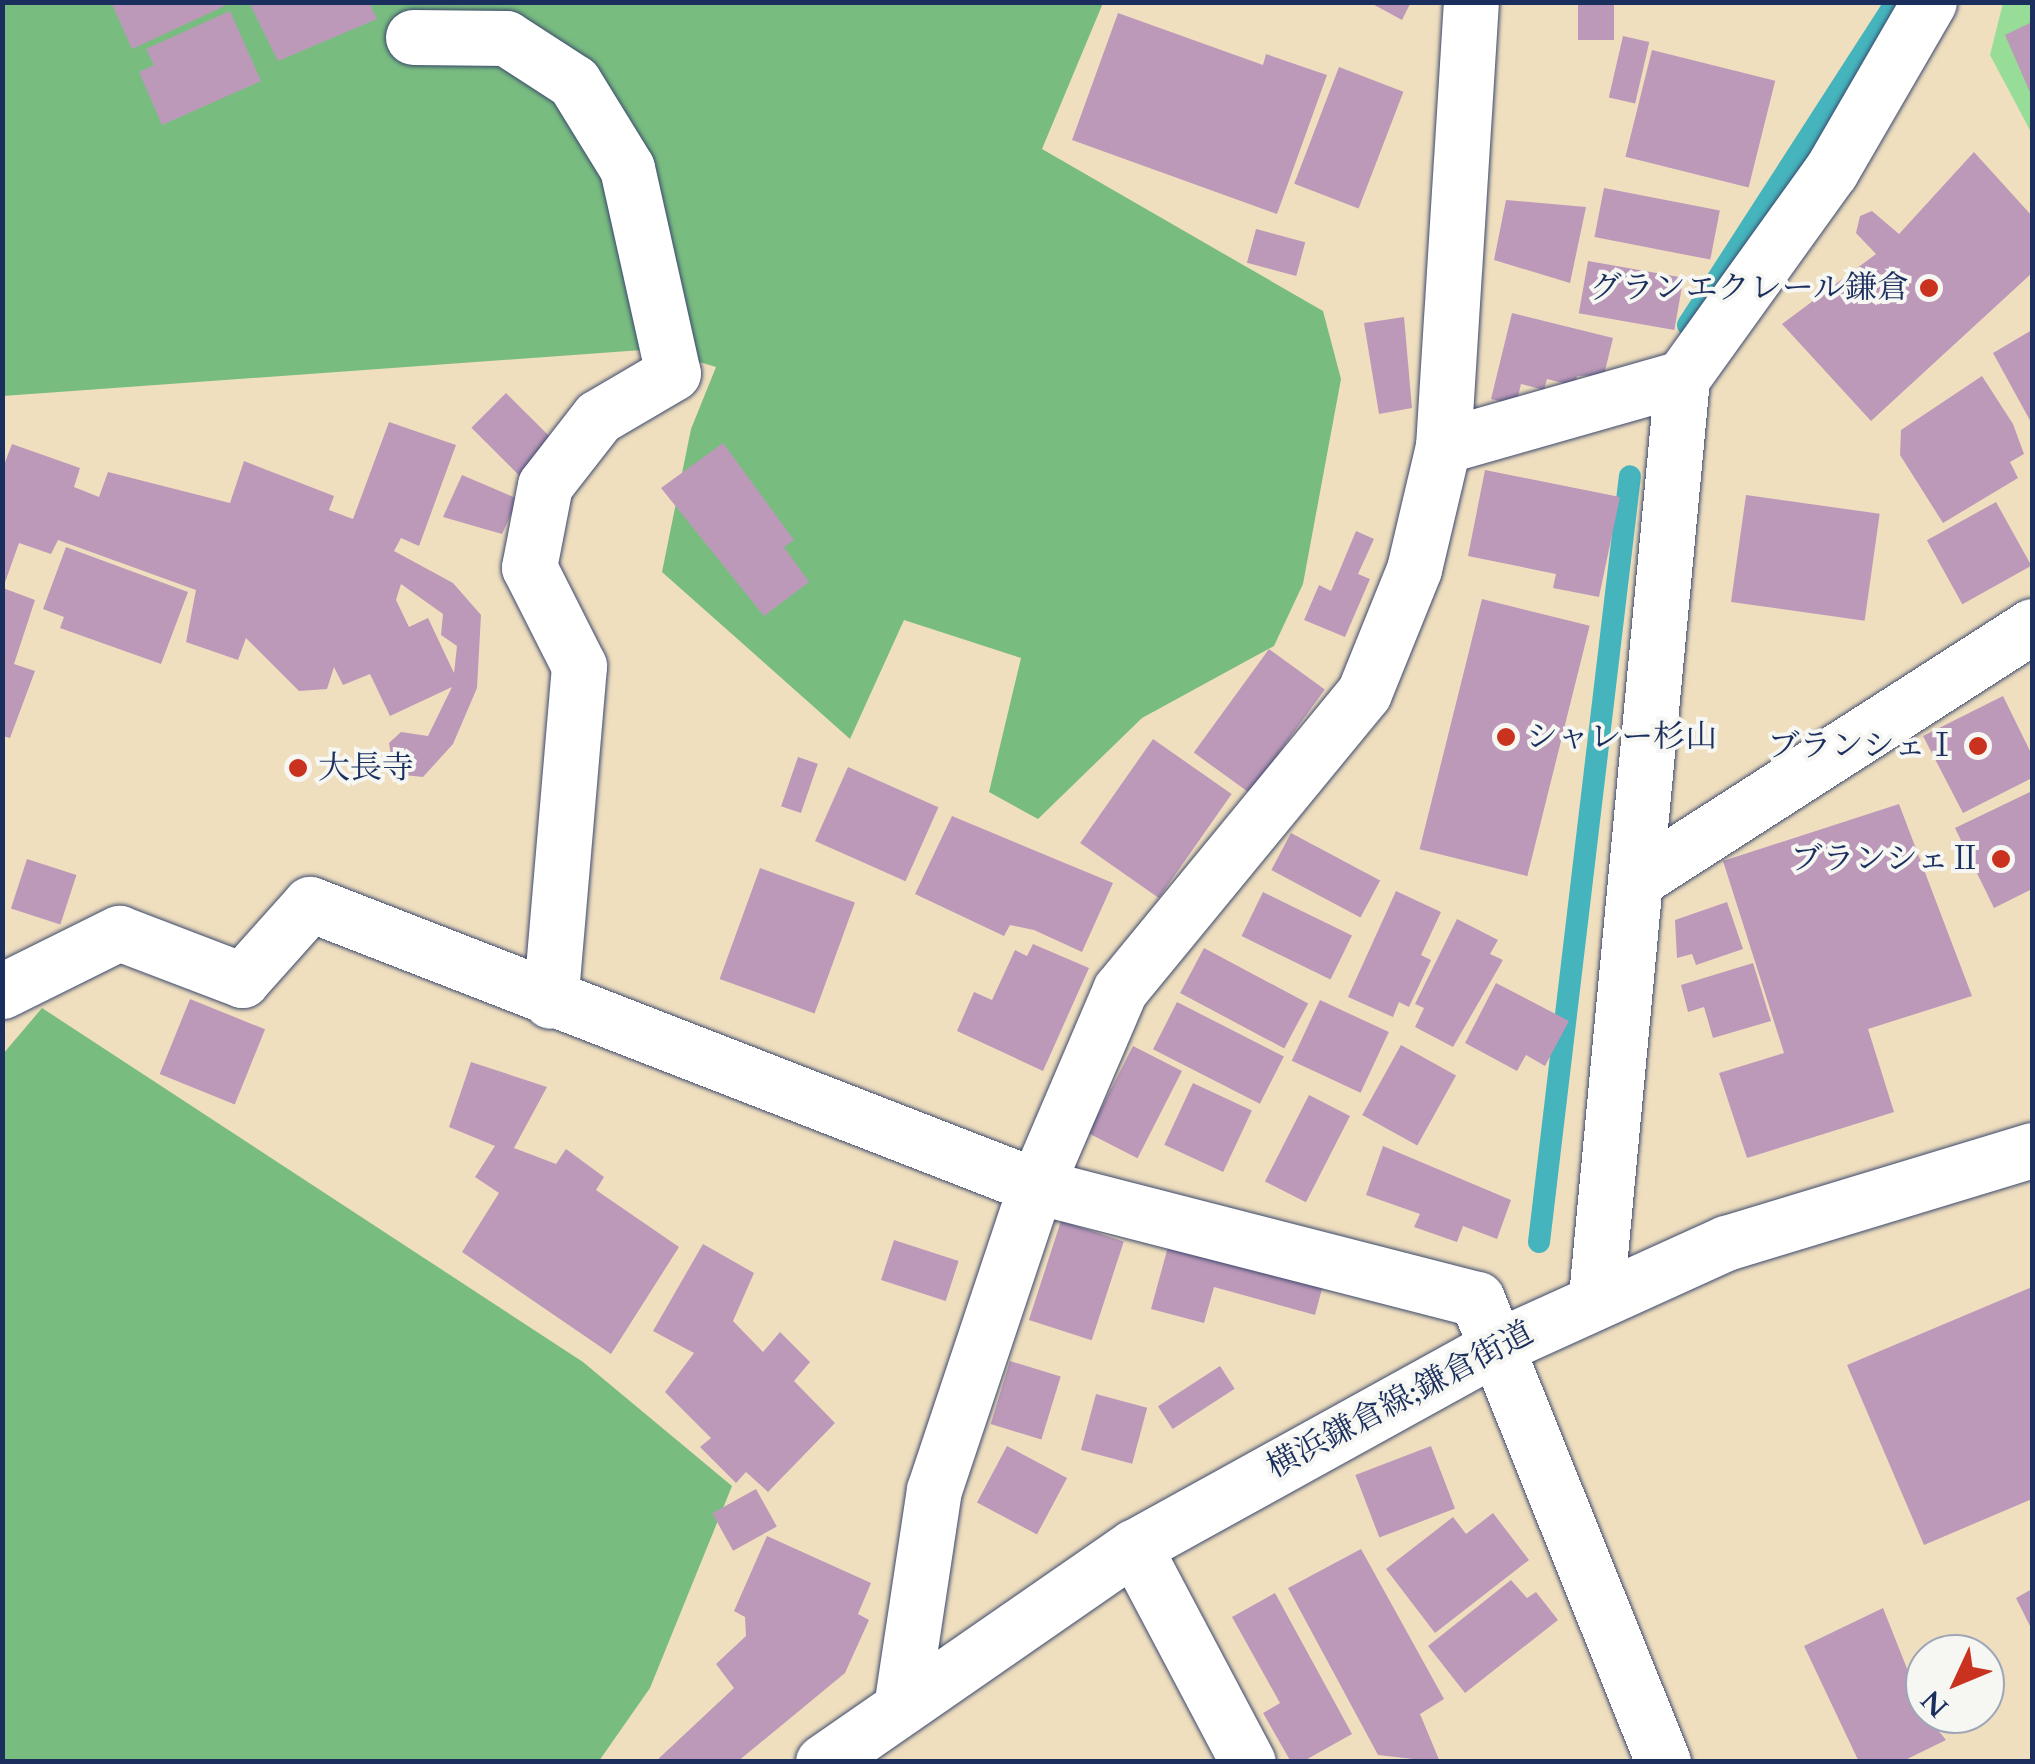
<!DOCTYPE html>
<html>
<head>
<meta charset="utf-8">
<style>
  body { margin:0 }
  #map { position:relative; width:2035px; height:1764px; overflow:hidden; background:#f0dfbf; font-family:Cardo,"Noto Serif JP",serif }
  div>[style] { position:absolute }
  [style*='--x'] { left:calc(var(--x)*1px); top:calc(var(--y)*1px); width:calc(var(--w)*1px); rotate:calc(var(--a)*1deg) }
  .green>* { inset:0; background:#97dd97 }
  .forest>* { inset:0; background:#79bc80 }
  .stream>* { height:22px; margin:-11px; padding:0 11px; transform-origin:11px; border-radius:11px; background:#45b4bc }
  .building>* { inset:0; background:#bd99b9; transform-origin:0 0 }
  .roads { filter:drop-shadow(0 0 2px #3b496d) drop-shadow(0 0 2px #3b496d) }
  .minor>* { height:55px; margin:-27.5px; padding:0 27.5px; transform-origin:27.5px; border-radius:27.5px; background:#fff }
  .major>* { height:55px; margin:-27.5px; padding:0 27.5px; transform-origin:27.5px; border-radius:27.5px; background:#fff }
  .dots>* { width:28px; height:28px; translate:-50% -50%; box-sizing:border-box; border:5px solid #f6f6f2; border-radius:50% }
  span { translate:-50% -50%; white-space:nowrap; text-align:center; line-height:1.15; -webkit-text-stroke:8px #f6f6f2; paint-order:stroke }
  .poi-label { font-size:32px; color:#1b2f5e }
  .right { translate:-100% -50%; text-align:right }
  .left { translate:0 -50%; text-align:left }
  .street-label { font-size:32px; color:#1b2f5e }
  .frame { position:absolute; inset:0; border:5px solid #1b2f5e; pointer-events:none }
  .north { position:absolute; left:1905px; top:1634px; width:100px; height:100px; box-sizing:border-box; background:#f6f6f2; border:2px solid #9ea6b7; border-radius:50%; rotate:226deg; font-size:28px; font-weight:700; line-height:40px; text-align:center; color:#1b2f5e }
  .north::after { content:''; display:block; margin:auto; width:35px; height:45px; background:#c8321e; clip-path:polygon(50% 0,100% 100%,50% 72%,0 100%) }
</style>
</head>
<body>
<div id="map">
  <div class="green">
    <i style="clip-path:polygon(2003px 3px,2032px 3px,2032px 134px,1990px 55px)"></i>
  </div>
  <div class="forest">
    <i style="clip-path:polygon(3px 2px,1103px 3px,1042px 149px,1323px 311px,1341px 379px,1303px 584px,1274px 646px,1142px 718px,1038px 819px,989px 792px,1021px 658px,904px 620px,850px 739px,662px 572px,691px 429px,716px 367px,656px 349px,3px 396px)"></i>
    <i style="clip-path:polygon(42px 1008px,583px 1362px,732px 1486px,650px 1688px,599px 1761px,3px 1762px,3px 1054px)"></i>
  </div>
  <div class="stream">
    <i style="--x:1688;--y:325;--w:384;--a:-57.2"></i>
    <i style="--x:1539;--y:1242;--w:771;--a:-83.23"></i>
  </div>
  <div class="building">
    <i style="clip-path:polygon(111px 2px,233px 2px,132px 49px)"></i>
    <i style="clip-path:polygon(249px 2px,369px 2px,377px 19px,278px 61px)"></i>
    <i style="clip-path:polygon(1369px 2px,1411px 2px,1402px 20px)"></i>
    <i style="left:1578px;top:2px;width:36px;height:38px"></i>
    <i style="clip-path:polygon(230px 11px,261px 81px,162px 125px,139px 72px,154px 65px,146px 49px)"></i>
    <i style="clip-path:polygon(1118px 13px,1263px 65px,1266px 54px,1327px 75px,1277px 214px,1072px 140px)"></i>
    <i style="clip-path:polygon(2032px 22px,2032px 97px,2005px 35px)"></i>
    <i style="left:1623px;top:36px;width:27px;height:63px;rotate:13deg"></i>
    <i style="left:1652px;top:50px;width:127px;height:110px;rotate:14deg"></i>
    <i style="left:1339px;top:67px;width:69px;height:125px;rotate:21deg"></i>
    <i style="clip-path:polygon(1974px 152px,2032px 216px,2032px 273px,1871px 421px,1782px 324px,1876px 254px,1856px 233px,1860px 216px,1872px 211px,1899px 234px)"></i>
    <i style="left:1604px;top:188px;width:118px;height:50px;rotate:11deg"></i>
    <i style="clip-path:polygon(1506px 200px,1586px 207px,1570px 283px,1494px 260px)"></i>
    <i style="left:1256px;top:229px;width:51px;height:35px;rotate:15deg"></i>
    <i style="left:1588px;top:261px;width:97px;height:53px;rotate:10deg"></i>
    <i style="clip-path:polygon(1512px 313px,1613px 338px,1604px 375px,1577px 376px,1575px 386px,1547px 379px,1544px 390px,1521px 384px,1516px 405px,1491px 399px)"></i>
    <i style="clip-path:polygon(1404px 317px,1412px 408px,1379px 414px,1364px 323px)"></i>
    <i style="clip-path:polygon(2032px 330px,2032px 424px,1993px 353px)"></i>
    <i style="clip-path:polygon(1982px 376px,2013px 424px,2024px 454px,2010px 462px,2018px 478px,1943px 523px,1900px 455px,1901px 430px)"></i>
    <i style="left:506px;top:393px;width:68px;height:49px;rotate:45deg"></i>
    <i style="clip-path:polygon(evenodd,389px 422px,456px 445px,419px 546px,401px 538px,394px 551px,453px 583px,481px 615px,477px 688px,453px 744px,423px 777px,394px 774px,389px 743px,401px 732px,428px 736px,452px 687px,390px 716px,370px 674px,343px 685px,334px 667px,327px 689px,299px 691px,246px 638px,238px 660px,186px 642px,196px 590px,58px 540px,51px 554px,19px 543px,3px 588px,35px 600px,14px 664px,35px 671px,10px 738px,2px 736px,2px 470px,12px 444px,80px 468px,74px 487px,99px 497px,108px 472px,230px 503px,244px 461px,334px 496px,329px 510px,353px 519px,389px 422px,401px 584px,443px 614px,441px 635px,457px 646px,454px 673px,428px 618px,409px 627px,396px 600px,401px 584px)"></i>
    <i style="clip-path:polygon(723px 443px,794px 540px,784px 547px,809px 582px,764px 616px,661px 488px)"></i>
    <i style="clip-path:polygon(1485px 470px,1620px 497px,1599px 597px,1553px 588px,1556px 574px,1468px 556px)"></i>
    <i style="clip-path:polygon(462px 475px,518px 499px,502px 534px,443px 517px)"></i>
    <i style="left:1746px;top:495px;width:135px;height:108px;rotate:8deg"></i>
    <i style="left:1996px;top:502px;width:73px;height:79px;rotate:61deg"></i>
    <i style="clip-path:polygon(1356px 531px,1374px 539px,1358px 574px,1370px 579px,1345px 637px,1304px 620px,1319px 585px,1331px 591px)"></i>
    <i style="clip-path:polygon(66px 547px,188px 592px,161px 664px,60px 628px,64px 617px,43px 609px)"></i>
    <i style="left:1482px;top:599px;width:111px;height:258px;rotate:14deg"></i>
    <i style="left:1269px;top:649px;width:69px;height:128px;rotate:36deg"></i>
    <i style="clip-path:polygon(2003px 696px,2032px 755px,2032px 778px,1963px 813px,1923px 736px)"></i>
    <i style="left:1153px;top:739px;width:96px;height:127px;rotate:35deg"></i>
    <i style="left:798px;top:757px;width:21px;height:52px;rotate:19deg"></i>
    <i style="left:848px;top:767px;width:99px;height:81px;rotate:24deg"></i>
    <i style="clip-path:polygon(2032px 791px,2032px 889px,1994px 908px,1955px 828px)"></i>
    <i style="clip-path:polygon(1899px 804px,1972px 996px,1868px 1029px,1894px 1112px,1747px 1158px,1719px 1073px,1784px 1053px,1723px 861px)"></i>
    <i style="clip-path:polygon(952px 816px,1113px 883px,1082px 952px,1034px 930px,1010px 925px,1004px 936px,915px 894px)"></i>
    <i style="left:1291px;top:833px;width:101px;height:42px;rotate:28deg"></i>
    <i style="left:27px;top:859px;width:52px;height:52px;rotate:18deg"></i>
    <i style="left:760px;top:868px;width:101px;height:118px;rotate:20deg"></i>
    <i style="clip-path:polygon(1396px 891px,1441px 912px,1421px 955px,1431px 960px,1409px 1007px,1399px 1002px,1393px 1017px,1348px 997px)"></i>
    <i style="left:1263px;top:892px;width:99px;height:49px;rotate:26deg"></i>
    <i style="clip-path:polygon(1727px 902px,1743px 949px,1696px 965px,1692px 954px,1677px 958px,1675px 920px)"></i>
    <i style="clip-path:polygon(1457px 919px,1498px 940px,1490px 954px,1503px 960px,1453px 1047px,1415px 1027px,1424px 1008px,1415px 1004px)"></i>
    <i style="clip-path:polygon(1033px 944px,1089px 968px,1043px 1071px,957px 1031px,974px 992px,992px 1000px,1015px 950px,1027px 956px)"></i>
    <i style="left:1204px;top:948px;width:118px;height:51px;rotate:28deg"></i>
    <i style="clip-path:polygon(1753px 963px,1771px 1021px,1713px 1038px,1704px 1007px,1688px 1012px,1681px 985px)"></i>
    <i style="clip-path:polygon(1496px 983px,1569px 1021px,1545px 1066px,1526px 1055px,1517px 1071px,1465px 1043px)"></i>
    <i style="left:190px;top:999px;width:81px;height:81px;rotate:22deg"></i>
    <i style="left:1320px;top:1000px;width:76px;height:67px;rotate:25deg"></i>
    <i style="left:1177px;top:1002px;width:120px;height:53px;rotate:27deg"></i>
    <i style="left:1401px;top:1045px;width:63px;height:80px;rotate:29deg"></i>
    <i style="left:1133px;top:1046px;width:55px;height:98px;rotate:27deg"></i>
    <i style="clip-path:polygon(471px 1062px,547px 1087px,514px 1148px,556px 1164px,566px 1149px,604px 1177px,596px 1190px,679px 1247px,611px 1354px,462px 1252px,499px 1193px,475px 1177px,495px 1146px,449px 1127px)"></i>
    <i style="left:1193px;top:1083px;width:65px;height:68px;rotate:25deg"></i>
    <i style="left:1309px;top:1095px;width:46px;height:97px;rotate:27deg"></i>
    <i style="clip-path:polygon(1383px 1146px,1511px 1200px,1497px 1239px,1463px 1226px,1457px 1242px,1414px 1227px,1420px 1214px,1366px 1195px)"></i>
    <i style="left:1061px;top:1221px;width:66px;height:104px;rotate:18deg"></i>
    <i style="left:894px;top:1240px;width:68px;height:42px;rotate:18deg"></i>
    <i style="clip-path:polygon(1169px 1243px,1323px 1285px,1315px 1315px,1214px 1287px,1204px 1323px,1151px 1309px)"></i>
    <i style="clip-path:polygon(703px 1244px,754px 1273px,733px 1321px,763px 1352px,780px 1332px,810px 1362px,794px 1381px,835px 1423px,768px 1492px,746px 1472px,736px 1483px,700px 1447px,711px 1438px,665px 1392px,694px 1353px,653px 1331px)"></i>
    <i style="clip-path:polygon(2032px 1287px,2032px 1499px,1924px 1545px,1847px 1365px)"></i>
    <i style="left:1010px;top:1361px;width:53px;height:66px;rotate:17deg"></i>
    <i style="left:1220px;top:1366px;width:27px;height:74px;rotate:57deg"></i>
    <i style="left:1096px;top:1394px;width:53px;height:58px;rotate:15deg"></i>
    <i style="left:1007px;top:1446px;width:68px;height:64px;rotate:28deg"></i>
    <i style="left:1431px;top:1446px;width:67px;height:81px;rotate:69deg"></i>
    <i style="left:756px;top:1489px;width:43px;height:50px;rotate:61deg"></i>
    <i style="clip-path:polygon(1493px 1513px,1529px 1560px,1435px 1633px,1386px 1569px,1453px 1517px,1466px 1534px)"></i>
    <i style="clip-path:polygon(767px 1536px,871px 1583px,858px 1614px,869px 1620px,845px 1673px,737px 1762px,655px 1762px,734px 1688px,716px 1664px,746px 1636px,745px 1617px,734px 1611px)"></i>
    <i style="clip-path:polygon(1361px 1549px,1444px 1699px,1420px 1714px,1440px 1762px,1378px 1755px,1288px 1588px)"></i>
    <i style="clip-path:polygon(1511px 1580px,1527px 1598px,1536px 1592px,1558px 1620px,1465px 1693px,1428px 1646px)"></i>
    <i style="clip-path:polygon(2032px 1589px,2032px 1630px,2016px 1598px)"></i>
    <i style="clip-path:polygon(1275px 1593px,1352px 1734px,1302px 1762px,1291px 1762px,1263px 1713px,1280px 1703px,1232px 1617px)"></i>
    <i style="clip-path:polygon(1883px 1608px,1925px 1714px,1946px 1740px,1901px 1762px,1859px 1762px,1804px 1646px)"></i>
  </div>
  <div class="roads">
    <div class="minor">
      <i style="--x:413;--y:37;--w:93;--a:0.6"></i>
      <i style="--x:506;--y:38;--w:81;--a:32.9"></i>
      <i style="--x:574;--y:82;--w:101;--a:58.4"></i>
      <i style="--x:627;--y:168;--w:210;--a:77.4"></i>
      <i style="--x:673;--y:373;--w:87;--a:149.6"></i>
      <i style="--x:598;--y:417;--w:86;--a:127.9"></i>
      <i style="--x:545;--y:485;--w:84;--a:101"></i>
      <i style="--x:529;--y:567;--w:111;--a:63.2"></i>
      <i style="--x:579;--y:666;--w:336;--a:94.9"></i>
      <i style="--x:1443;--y:446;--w:248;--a:-15.9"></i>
      <i style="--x:1638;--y:879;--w:468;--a:-32.7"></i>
      <i style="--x:2;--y:991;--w:131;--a:-26.4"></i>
      <i style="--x:119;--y:933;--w:132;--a:20.9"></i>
      <i style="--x:242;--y:980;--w:102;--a:-48.2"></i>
      <i style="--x:310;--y:904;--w:779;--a:21.23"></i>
      <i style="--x:1036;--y:1186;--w:455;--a:14.4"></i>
      <i style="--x:1477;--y:1299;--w:499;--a:68.1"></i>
      <i style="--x:1596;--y:1297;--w:923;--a:-84.65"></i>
      <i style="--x:1682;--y:378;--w:255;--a:-54.3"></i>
      <i style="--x:1831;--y:171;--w:195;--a:-59.9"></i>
      <i style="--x:1134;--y:1547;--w:243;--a:62.1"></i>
      <i style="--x:902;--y:1701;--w:213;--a:-81.4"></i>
      <i style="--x:934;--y:1490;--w:321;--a:-71.5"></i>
      <i style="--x:1036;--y:1186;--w:213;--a:-66.8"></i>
      <i style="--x:1120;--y:990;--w:384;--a:-50.6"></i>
      <i style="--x:1364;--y:693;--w:134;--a:-68"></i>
      <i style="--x:1414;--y:569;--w:126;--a:-76.7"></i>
      <i style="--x:1443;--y:446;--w:445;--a:-86.4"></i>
    </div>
    <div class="major">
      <i style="--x:823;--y:1762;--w:378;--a:-34.7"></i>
      <i style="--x:1134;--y:1547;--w:409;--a:-28.9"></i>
      <i style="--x:1492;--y:1349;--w:257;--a:-24.4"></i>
      <i style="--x:1726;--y:1243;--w:320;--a:-16.9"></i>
    </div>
  </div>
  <div class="dots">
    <i style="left:1929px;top:288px;background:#c8321e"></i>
    <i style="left:1506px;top:737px;background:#c8321e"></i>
    <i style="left:1978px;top:746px;background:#c8321e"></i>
    <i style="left:298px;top:768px;background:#c8321e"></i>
    <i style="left:2001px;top:859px;background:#c8321e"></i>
  </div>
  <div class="poi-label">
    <span class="right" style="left:1909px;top:288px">グランエクレール鎌倉</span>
    <span class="left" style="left:1526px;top:737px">シャレー杉山</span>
    <span class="right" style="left:1958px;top:746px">ブランシェⅠ</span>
    <span class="left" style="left:318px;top:768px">大長寺</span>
    <span class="right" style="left:1981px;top:859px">ブランシェⅡ</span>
  </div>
  <div class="street-label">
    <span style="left:1400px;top:1400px;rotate:-28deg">横浜鎌倉線;鎌倉街道</span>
  </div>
  <div class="frame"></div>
  <div class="north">N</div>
</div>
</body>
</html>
